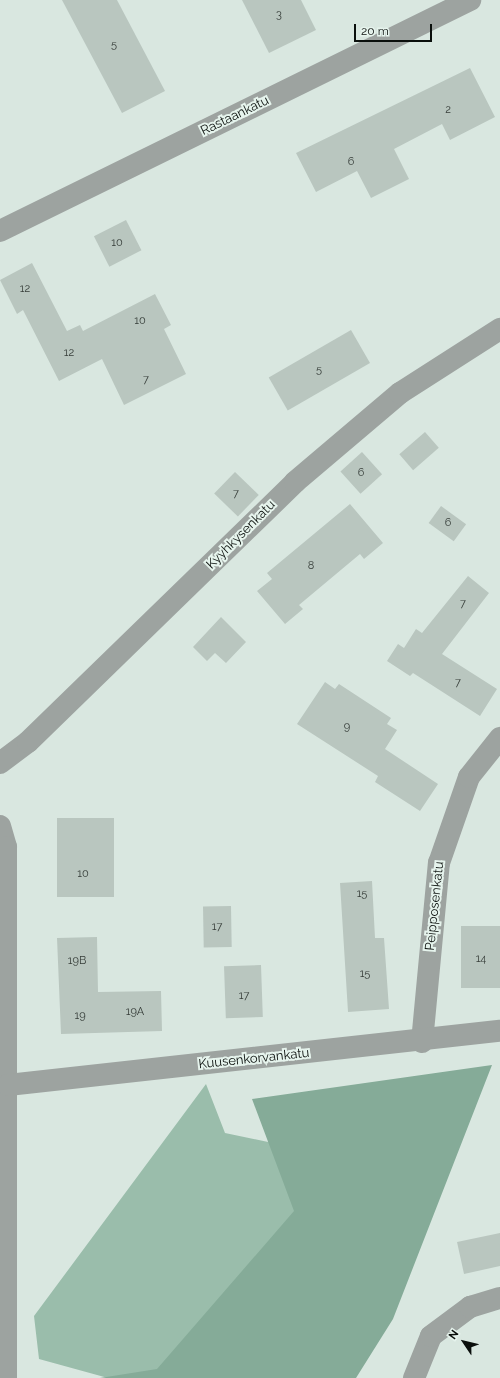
<!DOCTYPE html>
<html>
<head>
<meta charset="utf-8">
<style>
  body { margin:0 }
  #map { position:relative; width:500px; height:1378px; overflow:hidden; background:#d9e7e0; font-family:Raleway,sans-serif }
  div>[style] { position:absolute }
  [style*='--x'] { left:calc(var(--x)*1px); top:calc(var(--y)*1px); width:calc(var(--w)*1px); rotate:calc(var(--a)*1deg) }
  .green>* { inset:0; background:#9abdab }
  .forest>* { inset:0; background:#85ab98 }
  .building>* { inset:0; background:#b9c6bf; transform-origin:0 0 }
  .minor>* { height:22px; margin:-11px; padding:0 11px; transform-origin:11px; border-radius:11px; background:#9da3a0 }
  span { translate:-50% -50%; white-space:nowrap; text-align:center; line-height:1.15; -webkit-text-stroke:4px #e6f4ed; paint-order:stroke }
  .number-label { font-size:11px; color:#363d39 }
  .number-label span { -webkit-text-stroke-width:0 }
  .street-label { font-size:13px; color:#0a0f0c }
  .north { position:absolute; left:444px; top:1322px; width:40px; height:40px; -webkit-text-stroke:3px #e6f4ed; paint-order:stroke; rotate:305deg; font-size:11px; font-weight:700; line-height:16px; text-align:center; color:#0a0f0c }
  .north::after { content:''; display:block; margin:auto; width:14px; height:18px; background:#0a0f0c; clip-path:polygon(50% 0,100% 100%,50% 72%,0 100%) }
  .scale { position:absolute; left:354px; top:24px; width:78px; height:18px; box-sizing:border-box; border:2px solid #0a0f0c; border-top:0; padding-left:5px; font-size:12px; line-height:14px; white-space:nowrap; color:#0a0f0c; -webkit-text-stroke:3px #e6f4ed; paint-order:stroke }
</style>
</head>
<body>
<div id="map">
  <div class="green">
    <i style="clip-path:polygon(206px 1084px,225px 1133px,353px 1160px,287px 1348px,108px 1378px,39px 1359px,34px 1316px)"></i>
  </div>
  <div class="forest">
    <i style="clip-path:polygon(492px 1065px,393px 1319px,356px 1378px,100px 1378px,157px 1369px,294px 1211px,252px 1099px)"></i>
  </div>
  <div class="building">
    <i style="clip-path:polygon(62px 0,117px 0,165px 91px,122px 113px)"></i>
    <i style="clip-path:polygon(242px 0,301px 0,316px 30px,269px 53px)"></i>
    <i style="clip-path:polygon(470px 68px,495px 117px,450px 140px,442px 124px,394px 149px,409px 179px,371px 198px,357px 171px,316px 192px,296px 153px)"></i>
    <i style="left:126px;top:220px;width:34px;height:36px;rotate:63deg"></i>
    <i style="clip-path:polygon(32px 263px,67px 331px,80px 325px,83px 331px,155px 294px,171px 325px,164px 329px,186px 374px,124px 405px,102px 359px,59px 381px,23px 310px,17px 314px,0 280px)"></i>
    <i style="left:351px;top:330px;width:38px;height:95px;rotate:60deg"></i>
    <i style="left:425px;top:432px;width:21px;height:34px;rotate:49deg"></i>
    <i style="left:362px;top:452px;width:30px;height:29px;rotate:48deg"></i>
    <i style="left:235px;top:472px;width:33px;height:30px;rotate:44deg"></i>
    <i style="clip-path:polygon(350px 504px,383px 543px,364px 559px,360px 554px,299px 605px,303px 609px,285px 624px,257px 591px,272px 579px,267px 573px)"></i>
    <i style="left:441px;top:506px;width:31px;height:21px;rotate:36deg"></i>
    <i style="clip-path:polygon(468px 576px,489px 593px,442px 654px,497px 689px,480px 716px,413px 673px,410px 676px,387px 661px,398px 644px,404px 648px,416px 629px,422px 633px)"></i>
    <i style="clip-path:polygon(221px 617px,246px 642px,226px 663px,215px 653px,207px 661px,193px 647px)"></i>
    <i style="clip-path:polygon(325px 682px,335px 689px,339px 684px,391px 718px,387px 724px,397px 730px,385px 749px,438px 784px,420px 811px,375px 782px,378px 776px,297px 724px)"></i>
    <i style="left:57px;top:818px;width:57px;height:79px"></i>
    <i style="clip-path:polygon(372px 881px,375px 938px,384px 938px,389px 1009px,348px 1012px,340px 883px)"></i>
    <i style="left:231px;top:906px;width:41px;height:28px;rotate:89deg"></i>
    <i style="left:500px;top:926px;width:62px;height:39px;rotate:90deg"></i>
    <i style="clip-path:polygon(97px 937px,98px 992px,161px 991px,162px 1031px,61px 1034px,57px 938px)"></i>
    <i style="left:261px;top:965px;width:52px;height:37px;rotate:88deg"></i>
    <i style="clip-path:polygon(500px 1233px,500px 1266px,464px 1274px,457px 1242px)"></i>
  </div>
  <div class="minor">
    <i style="--x:0;--y:231;--w:524;--a:-26.17"></i>
    <i style="--x:0;--y:763;--w:35;--a:-37"></i>
    <i style="--x:28;--y:742;--w:373;--a:-44.2"></i>
    <i style="--x:295;--y:482;--w:138;--a:-40.3"></i>
    <i style="--x:400;--y:393;--w:119;--a:-32.6"></i>
    <i style="--x:0;--y:826;--w:22;--a:74"></i>
    <i style="--x:6;--y:847;--w:531;--a:90"></i>
    <i style="--x:422;--y:1042;--w:180;--a:-84.6"></i>
    <i style="--x:439;--y:863;--w:91;--a:-70.8"></i>
    <i style="--x:469;--y:777;--w:50;--a:-51.5"></i>
    <i style="--x:8;--y:1085;--w:495;--a:-6.3"></i>
    <i style="--x:414;--y:1378;--w:45;--a:-68"></i>
    <i style="--x:431;--y:1336;--w:49;--a:-36.6"></i>
    <i style="--x:470;--y:1307;--w:31;--a:-17"></i>
  </div>
  <div class="number-label">
    <span style="left:279px;top:15px">3</span>
    <span style="left:114px;top:45px">5</span>
    <span style="left:448px;top:110px">2</span>
    <span style="left:351px;top:162px">6</span>
    <span style="left:117px;top:243px">10</span>
    <span style="left:25px;top:289px">12</span>
    <span style="left:140px;top:321px">10</span>
    <span style="left:69px;top:353px">12</span>
    <span style="left:319px;top:370px">5</span>
    <span style="left:146px;top:380px">7</span>
    <span style="left:361px;top:473px">6</span>
    <span style="left:236px;top:494px">7</span>
    <span style="left:448px;top:523px">6</span>
    <span style="left:311px;top:566px">8</span>
    <span style="left:463px;top:604px">7</span>
    <span style="left:458px;top:683px">7</span>
    <span style="left:347px;top:727px">9</span>
    <span style="left:83px;top:874px">10</span>
    <span style="left:362px;top:894px">15</span>
    <span style="left:217px;top:927px">17</span>
    <span style="left:481px;top:959px">14</span>
    <span style="left:77px;top:961px">19B</span>
    <span style="left:365px;top:974px">15</span>
    <span style="left:244px;top:996px">17</span>
    <span style="left:135px;top:1012px">19A</span>
    <span style="left:80px;top:1016px">19</span>
  </div>
  <div class="street-label">
    <span style="left:235px;top:116px;rotate:-26deg">Rastaankatu</span>
    <span style="left:241px;top:535px;rotate:-45deg">Kyyhkysenkatu</span>
    <span style="left:435px;top:906px;rotate:-84deg">Peipposenkatu</span>
    <span style="left:254px;top:1059px;rotate:-6deg">Kuusenkorvankatu</span>
  </div>
  <div class="north">N</div>
  <div class="scale">20 m</div>
</div>
</body>
</html>
